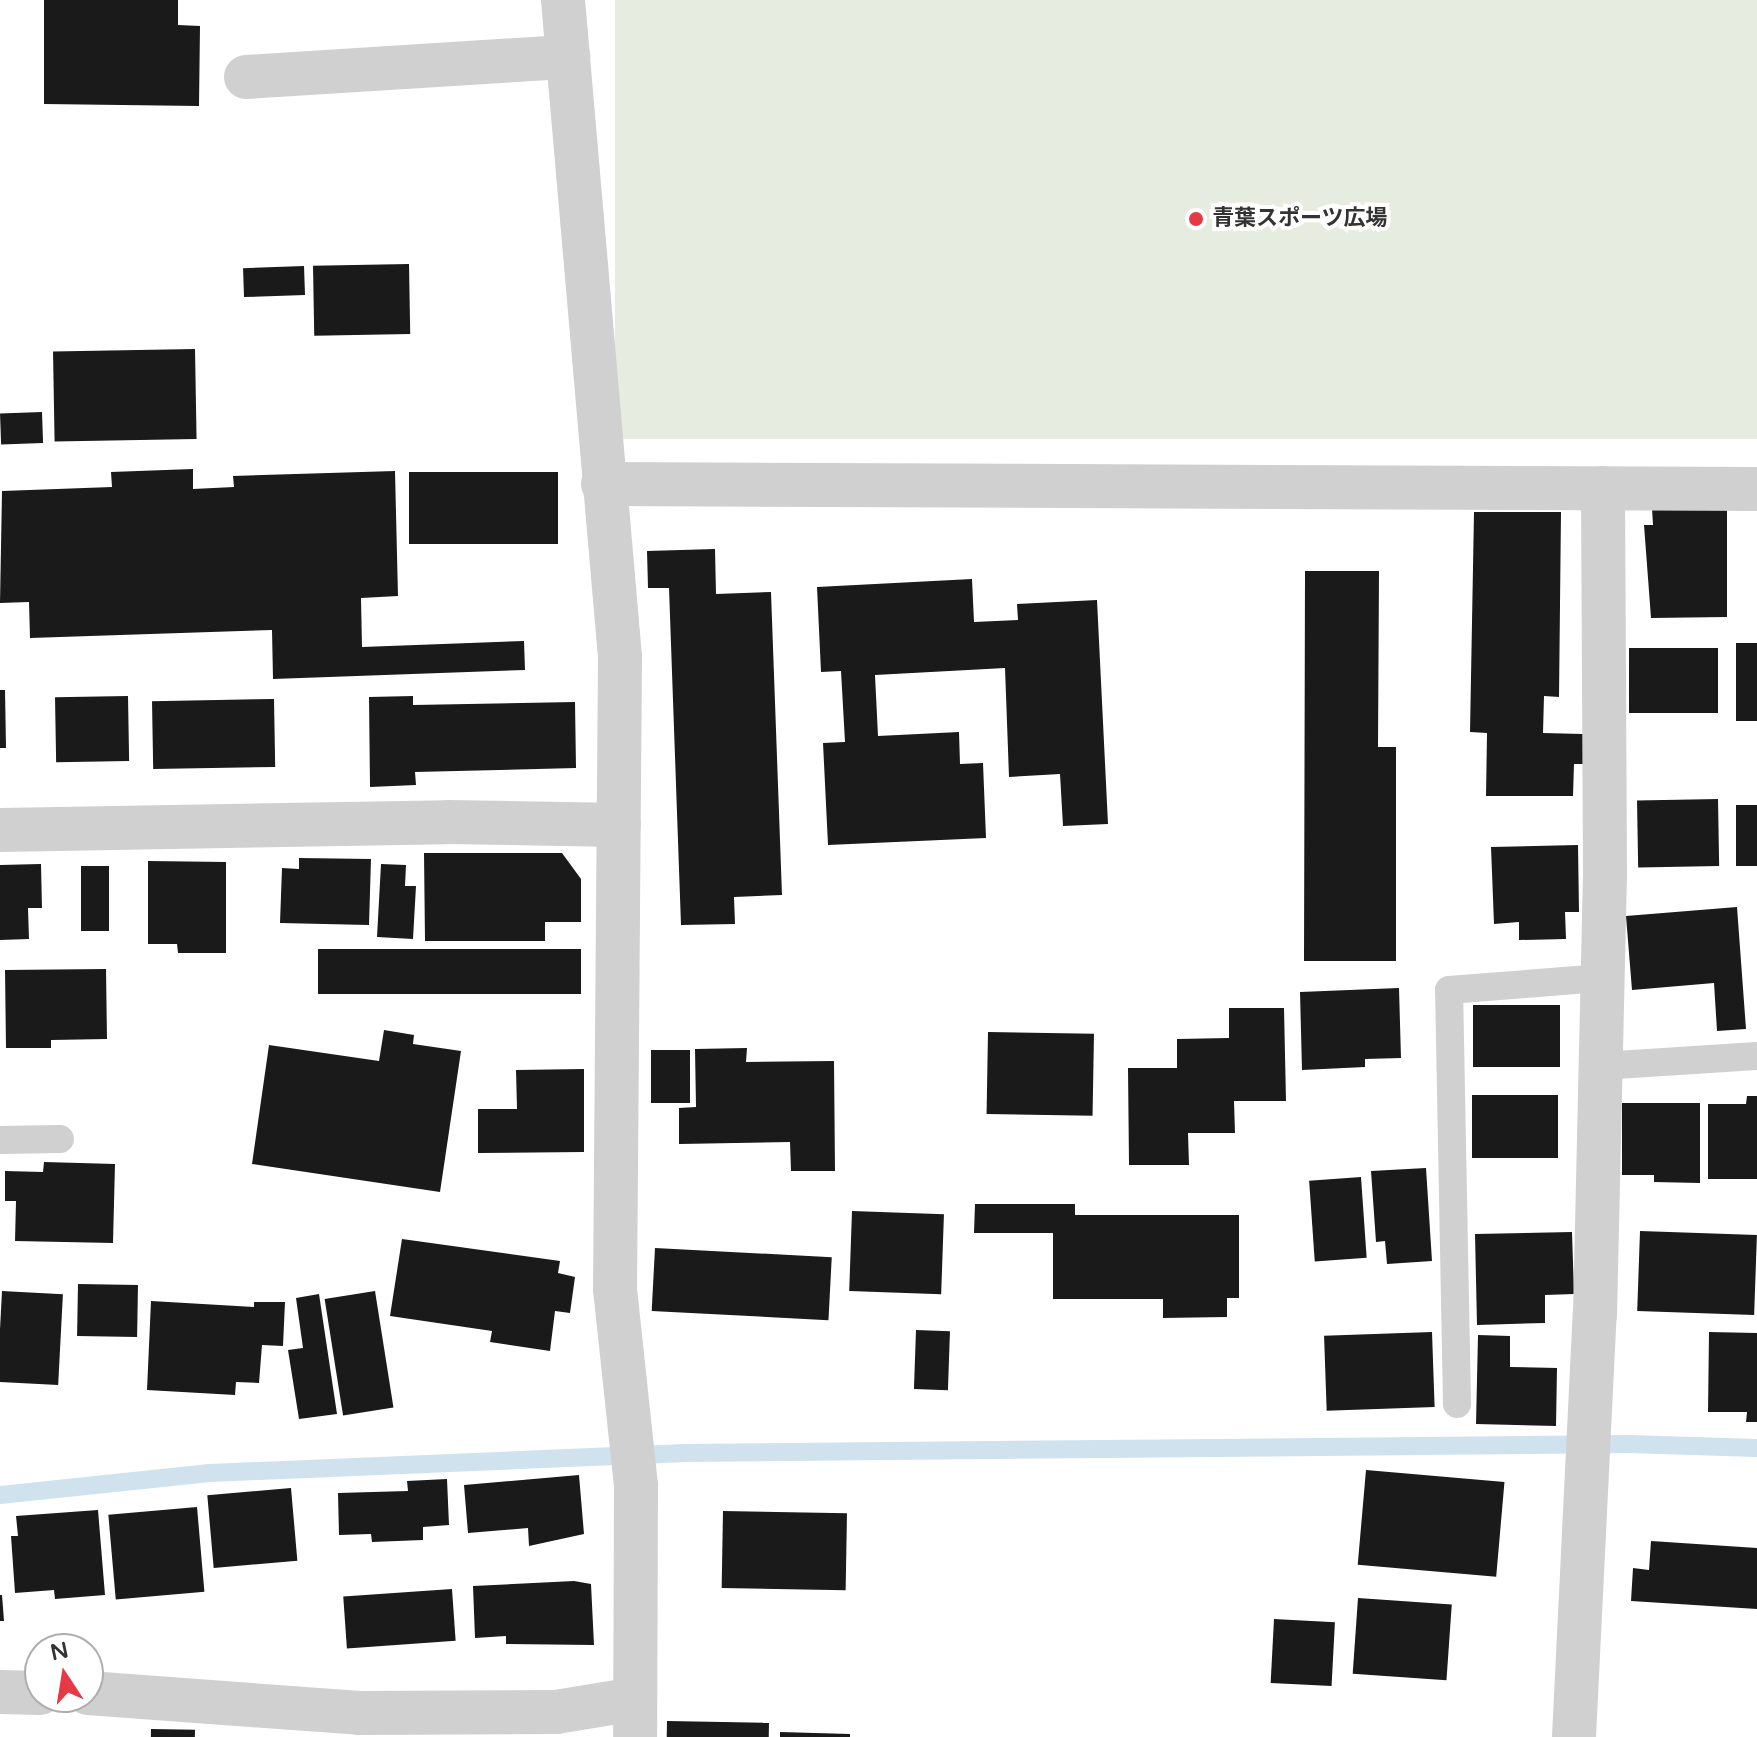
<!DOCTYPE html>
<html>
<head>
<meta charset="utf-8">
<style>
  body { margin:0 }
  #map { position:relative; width:1757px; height:1737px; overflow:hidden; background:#fff; font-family:"Varela Round","Noto Sans JP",sans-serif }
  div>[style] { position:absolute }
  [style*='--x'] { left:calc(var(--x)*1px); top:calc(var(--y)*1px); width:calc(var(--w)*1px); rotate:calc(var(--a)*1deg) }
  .green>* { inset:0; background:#e6ecdf; transform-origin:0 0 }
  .stream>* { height:18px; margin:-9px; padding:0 9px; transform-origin:9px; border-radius:9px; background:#cfe2ee }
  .building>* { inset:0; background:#1a1a1a; transform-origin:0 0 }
  .service>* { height:28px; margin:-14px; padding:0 14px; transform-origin:14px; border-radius:14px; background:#d0d0d0 }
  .minor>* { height:44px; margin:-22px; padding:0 22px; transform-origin:22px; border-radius:22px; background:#d0d0d0 }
  .dots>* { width:22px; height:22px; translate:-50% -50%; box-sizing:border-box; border:4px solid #fff; border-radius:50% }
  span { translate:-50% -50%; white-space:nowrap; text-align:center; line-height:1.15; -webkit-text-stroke:8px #fff; paint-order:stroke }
  .poi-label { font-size:22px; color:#333; font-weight:700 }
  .left { translate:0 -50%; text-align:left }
  .north { position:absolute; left:24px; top:1633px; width:80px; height:80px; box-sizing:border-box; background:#fff; border:2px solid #adadad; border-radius:50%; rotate:348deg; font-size:22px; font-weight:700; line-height:32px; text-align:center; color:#333 }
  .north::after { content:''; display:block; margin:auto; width:28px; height:36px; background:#e63946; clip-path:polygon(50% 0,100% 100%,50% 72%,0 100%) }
</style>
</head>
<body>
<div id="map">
  <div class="green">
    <i style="left:615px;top:0;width:1142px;height:439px"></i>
  </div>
  <div class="stream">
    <i style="--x:0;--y:1495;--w:211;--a:-6"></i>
    <i style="--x:210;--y:1473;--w:471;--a:-2.4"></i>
    <i style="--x:681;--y:1453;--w:948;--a:-0.54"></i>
    <i style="--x:1629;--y:1444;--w:128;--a:1.8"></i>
  </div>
  <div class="building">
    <i style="clip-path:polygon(44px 0,178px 0,178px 25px,200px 26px,199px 106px,44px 104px)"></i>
    <i style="left:409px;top:264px;width:70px;height:96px;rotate:89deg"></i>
    <i style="left:304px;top:266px;width:29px;height:61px;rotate:88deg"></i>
    <i style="left:195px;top:349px;width:90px;height:142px;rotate:89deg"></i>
    <i style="left:42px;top:412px;width:31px;height:42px;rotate:88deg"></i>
    <i style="clip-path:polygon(193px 469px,193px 489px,234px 487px,233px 476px,395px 471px,398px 596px,361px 598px,362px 647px,524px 641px,525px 670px,273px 679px,272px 630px,30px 638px,29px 602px,0 603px,2px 491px,112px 487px,111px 472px)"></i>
    <i style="left:409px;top:472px;width:149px;height:72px"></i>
    <i style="clip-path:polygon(1652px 508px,1727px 508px,1727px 617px,1651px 618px,1644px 525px,1653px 525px)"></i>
    <i style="clip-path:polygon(1474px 512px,1561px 512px,1559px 697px,1544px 696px,1543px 733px,1583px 734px,1583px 764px,1574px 764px,1573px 796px,1486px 796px,1487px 733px,1470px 732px)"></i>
    <i style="clip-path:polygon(715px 549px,716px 594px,771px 592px,782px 895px,734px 897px,735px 924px,681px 925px,669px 588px,648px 588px,647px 551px)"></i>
    <i style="clip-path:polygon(1305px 571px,1379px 571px,1378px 747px,1396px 747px,1396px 961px,1304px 961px)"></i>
    <i style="clip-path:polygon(972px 579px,974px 622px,1018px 620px,1017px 604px,1097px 600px,1108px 824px,1063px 826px,1060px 774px,1009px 777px,1005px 668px,875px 675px,878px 736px,959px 732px,960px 764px,983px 763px,986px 838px,828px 845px,823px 743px,845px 742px,841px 671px,821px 672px,817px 587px)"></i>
    <i style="left:1736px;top:643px;width:21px;height:78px"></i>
    <i style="left:1629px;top:648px;width:89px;height:65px"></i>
    <i style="clip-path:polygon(0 690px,5px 690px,6px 748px,0 748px)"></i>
    <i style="left:128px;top:696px;width:65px;height:73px;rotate:89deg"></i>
    <i style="clip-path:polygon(413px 696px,413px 705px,575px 702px,576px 768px,415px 772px,416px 785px,370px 787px,369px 697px)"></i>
    <i style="left:274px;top:699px;width:68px;height:122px;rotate:89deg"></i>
    <i style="left:1718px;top:799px;width:67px;height:81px;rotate:89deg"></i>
    <i style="left:1736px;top:805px;width:21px;height:61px"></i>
    <i style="clip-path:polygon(1578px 845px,1579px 912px,1565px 912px,1566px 939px,1519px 940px,1519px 922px,1494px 924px,1491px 847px)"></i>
    <i style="clip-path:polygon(424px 853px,562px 853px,581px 879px,581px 922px,545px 922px,545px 941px,425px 941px)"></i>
    <i style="clip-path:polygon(299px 858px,371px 859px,369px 925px,280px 923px,282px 868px,299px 869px)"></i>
    <i style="clip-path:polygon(148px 861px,226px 862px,226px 953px,178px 953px,177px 944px,148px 944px)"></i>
    <i style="clip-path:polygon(41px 864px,42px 908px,28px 908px,29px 939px,0 940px,0 865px)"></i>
    <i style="clip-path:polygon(381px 864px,406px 865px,405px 886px,416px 886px,413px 939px,377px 937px)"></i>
    <i style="left:81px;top:866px;width:28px;height:65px"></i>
    <i style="clip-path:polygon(1737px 907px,1746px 1029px,1717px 1031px,1714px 983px,1632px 990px,1626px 916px)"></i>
    <i style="left:581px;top:949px;width:45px;height:263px;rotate:90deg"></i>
    <i style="clip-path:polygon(106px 969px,107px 1039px,51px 1040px,51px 1048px,6px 1048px,5px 970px)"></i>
    <i style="clip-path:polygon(1399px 988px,1401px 1058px,1365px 1059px,1365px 1067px,1302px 1070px,1300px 992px)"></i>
    <i style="left:1560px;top:1005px;width:62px;height:87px;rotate:90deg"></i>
    <i style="clip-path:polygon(1229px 1008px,1284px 1008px,1286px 1101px,1234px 1101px,1235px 1133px,1188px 1133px,1189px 1165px,1129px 1165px,1128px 1068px,1177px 1068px,1177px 1039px,1229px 1038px)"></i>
    <i style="clip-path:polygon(384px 1030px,414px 1035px,413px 1044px,461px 1051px,440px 1192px,252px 1164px,269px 1045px,379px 1061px)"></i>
    <i style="left:988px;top:1032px;width:106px;height:82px;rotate:1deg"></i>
    <i style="clip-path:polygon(747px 1048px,746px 1062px,834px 1061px,835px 1171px,791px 1171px,790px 1142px,679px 1144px,679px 1108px,696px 1107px,695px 1049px)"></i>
    <i style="left:651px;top:1050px;width:39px;height:53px"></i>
    <i style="clip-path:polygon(584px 1069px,584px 1152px,478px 1153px,478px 1109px,517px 1109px,516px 1070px)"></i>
    <i style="left:1472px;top:1095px;width:86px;height:63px"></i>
    <i style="clip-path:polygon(1747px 1096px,1757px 1096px,1757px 1179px,1708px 1179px,1708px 1104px,1746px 1104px)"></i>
    <i style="clip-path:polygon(1622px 1103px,1700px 1103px,1700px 1183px,1654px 1182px,1654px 1175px,1622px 1175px)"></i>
    <i style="clip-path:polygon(44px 1162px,115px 1164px,113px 1243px,15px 1241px,16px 1201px,5px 1201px,5px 1171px,43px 1172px)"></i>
    <i style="clip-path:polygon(1426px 1168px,1432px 1261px,1387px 1264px,1385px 1241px,1376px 1242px,1371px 1171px)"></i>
    <i style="left:1361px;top:1177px;width:81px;height:52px;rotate:86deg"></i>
    <i style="clip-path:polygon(975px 1204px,1075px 1204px,1075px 1215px,1239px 1215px,1239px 1298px,1227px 1298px,1227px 1317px,1163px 1318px,1163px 1299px,1053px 1299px,1053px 1233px,974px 1233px)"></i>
    <i style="left:852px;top:1211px;width:92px;height:80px;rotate:2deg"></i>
    <i style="left:1640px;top:1231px;width:117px;height:80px;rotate:2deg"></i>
    <i style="clip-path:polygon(1572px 1232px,1574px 1294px,1545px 1295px,1545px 1323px,1477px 1325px,1475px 1234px)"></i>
    <i style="clip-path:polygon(402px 1239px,560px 1261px,558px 1273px,575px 1277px,570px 1313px,555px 1311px,550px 1351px,490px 1342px,492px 1331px,390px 1316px)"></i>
    <i style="left:655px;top:1248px;width:177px;height:63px;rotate:3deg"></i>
    <i style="left:78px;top:1284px;width:60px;height:52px;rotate:1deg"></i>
    <i style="left:2px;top:1291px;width:61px;height:91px;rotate:3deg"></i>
    <i style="left:375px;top:1291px;width:118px;height:51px;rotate:81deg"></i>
    <i style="clip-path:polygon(319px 1294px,337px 1414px,299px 1419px,288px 1350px,303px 1348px,296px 1298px)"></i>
    <i style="clip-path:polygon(151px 1301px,254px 1307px,254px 1302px,285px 1302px,283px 1346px,262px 1345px,259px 1383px,236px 1382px,235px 1395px,147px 1390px)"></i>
    <i style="left:916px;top:1330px;width:34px;height:59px;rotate:2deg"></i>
    <i style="left:1432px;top:1332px;width:75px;height:108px;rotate:88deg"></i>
    <i style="clip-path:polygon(1709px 1332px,1757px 1333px,1757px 1422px,1746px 1422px,1747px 1412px,1708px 1412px)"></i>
    <i style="clip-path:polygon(1478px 1335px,1510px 1336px,1510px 1367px,1557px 1368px,1556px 1426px,1476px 1424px)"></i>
    <i style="left:1366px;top:1470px;width:139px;height:95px;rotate:5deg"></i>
    <i style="clip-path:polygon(579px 1475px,584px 1534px,529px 1546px,528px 1528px,468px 1533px,464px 1485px)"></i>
    <i style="clip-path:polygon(447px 1479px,449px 1525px,423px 1527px,423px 1540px,372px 1542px,371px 1534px,339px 1535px,338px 1493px,408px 1491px,407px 1481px)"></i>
    <i style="left:291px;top:1488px;width:73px;height:84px;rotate:85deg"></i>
    <i style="left:197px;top:1507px;width:85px;height:89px;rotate:85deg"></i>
    <i style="clip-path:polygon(98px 1510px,105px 1595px,55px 1599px,54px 1590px,15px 1593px,11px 1536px,18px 1536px,16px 1516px)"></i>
    <i style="left:723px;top:1511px;width:124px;height:77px;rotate:1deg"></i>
    <i style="clip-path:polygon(1651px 1541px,1757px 1548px,1757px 1609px,1631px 1601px,1633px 1568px,1649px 1570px)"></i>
    <i style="clip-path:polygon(574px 1581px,591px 1584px,594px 1645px,506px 1644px,506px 1636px,475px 1638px,473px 1586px)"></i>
    <i style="left:452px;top:1589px;width:52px;height:109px;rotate:86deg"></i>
    <i style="clip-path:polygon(0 1595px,2px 1595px,4px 1621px,0 1621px)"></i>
    <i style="left:1358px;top:1598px;width:94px;height:76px;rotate:4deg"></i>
    <i style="left:1274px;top:1619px;width:61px;height:64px;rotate:3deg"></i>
    <i style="left:667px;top:1721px;width:102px;height:16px;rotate:1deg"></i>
    <i style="left:151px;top:1729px;width:44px;height:8px;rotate:1deg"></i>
    <i style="clip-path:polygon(780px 1732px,850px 1734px,850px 1737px,780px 1737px)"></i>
  </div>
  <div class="service">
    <i style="--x:1601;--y:1066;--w:156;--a:-3.7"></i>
    <i style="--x:0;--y:1140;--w:60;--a:-1"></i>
    <i style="--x:1457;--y:1404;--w:414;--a:-91.1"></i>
    <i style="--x:1449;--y:990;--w:154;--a:-4.5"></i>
  </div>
  <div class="minor">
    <i style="--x:563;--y:0;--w:659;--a:85.04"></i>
    <i style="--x:620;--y:657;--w:632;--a:90.45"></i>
    <i style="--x:615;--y:1289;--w:198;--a:83.9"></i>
    <i style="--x:636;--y:1486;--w:251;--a:90.2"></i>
    <i style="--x:246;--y:77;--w:323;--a:-3.6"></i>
    <i style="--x:603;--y:484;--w:1154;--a:0.25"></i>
    <i style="--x:0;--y:830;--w:447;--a:-1"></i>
    <i style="--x:447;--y:822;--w:172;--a:1"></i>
    <i style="--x:0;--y:1692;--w:40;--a:1.4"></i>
    <i style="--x:88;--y:1693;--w:272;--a:4.2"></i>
    <i style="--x:359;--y:1713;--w:197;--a:-0.3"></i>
    <i style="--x:556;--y:1712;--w:80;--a:-9.3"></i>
    <i style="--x:1574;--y:1737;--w:423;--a:-87.2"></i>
    <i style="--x:1595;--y:1315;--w:443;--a:-88.7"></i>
    <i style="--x:1605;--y:872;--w:384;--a:-90.3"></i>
  </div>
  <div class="dots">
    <i style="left:1196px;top:219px;background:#e63946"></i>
  </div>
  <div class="poi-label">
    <span class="left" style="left:1212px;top:219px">青葉スポーツ広場</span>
  </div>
  <div class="north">N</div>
</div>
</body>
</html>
